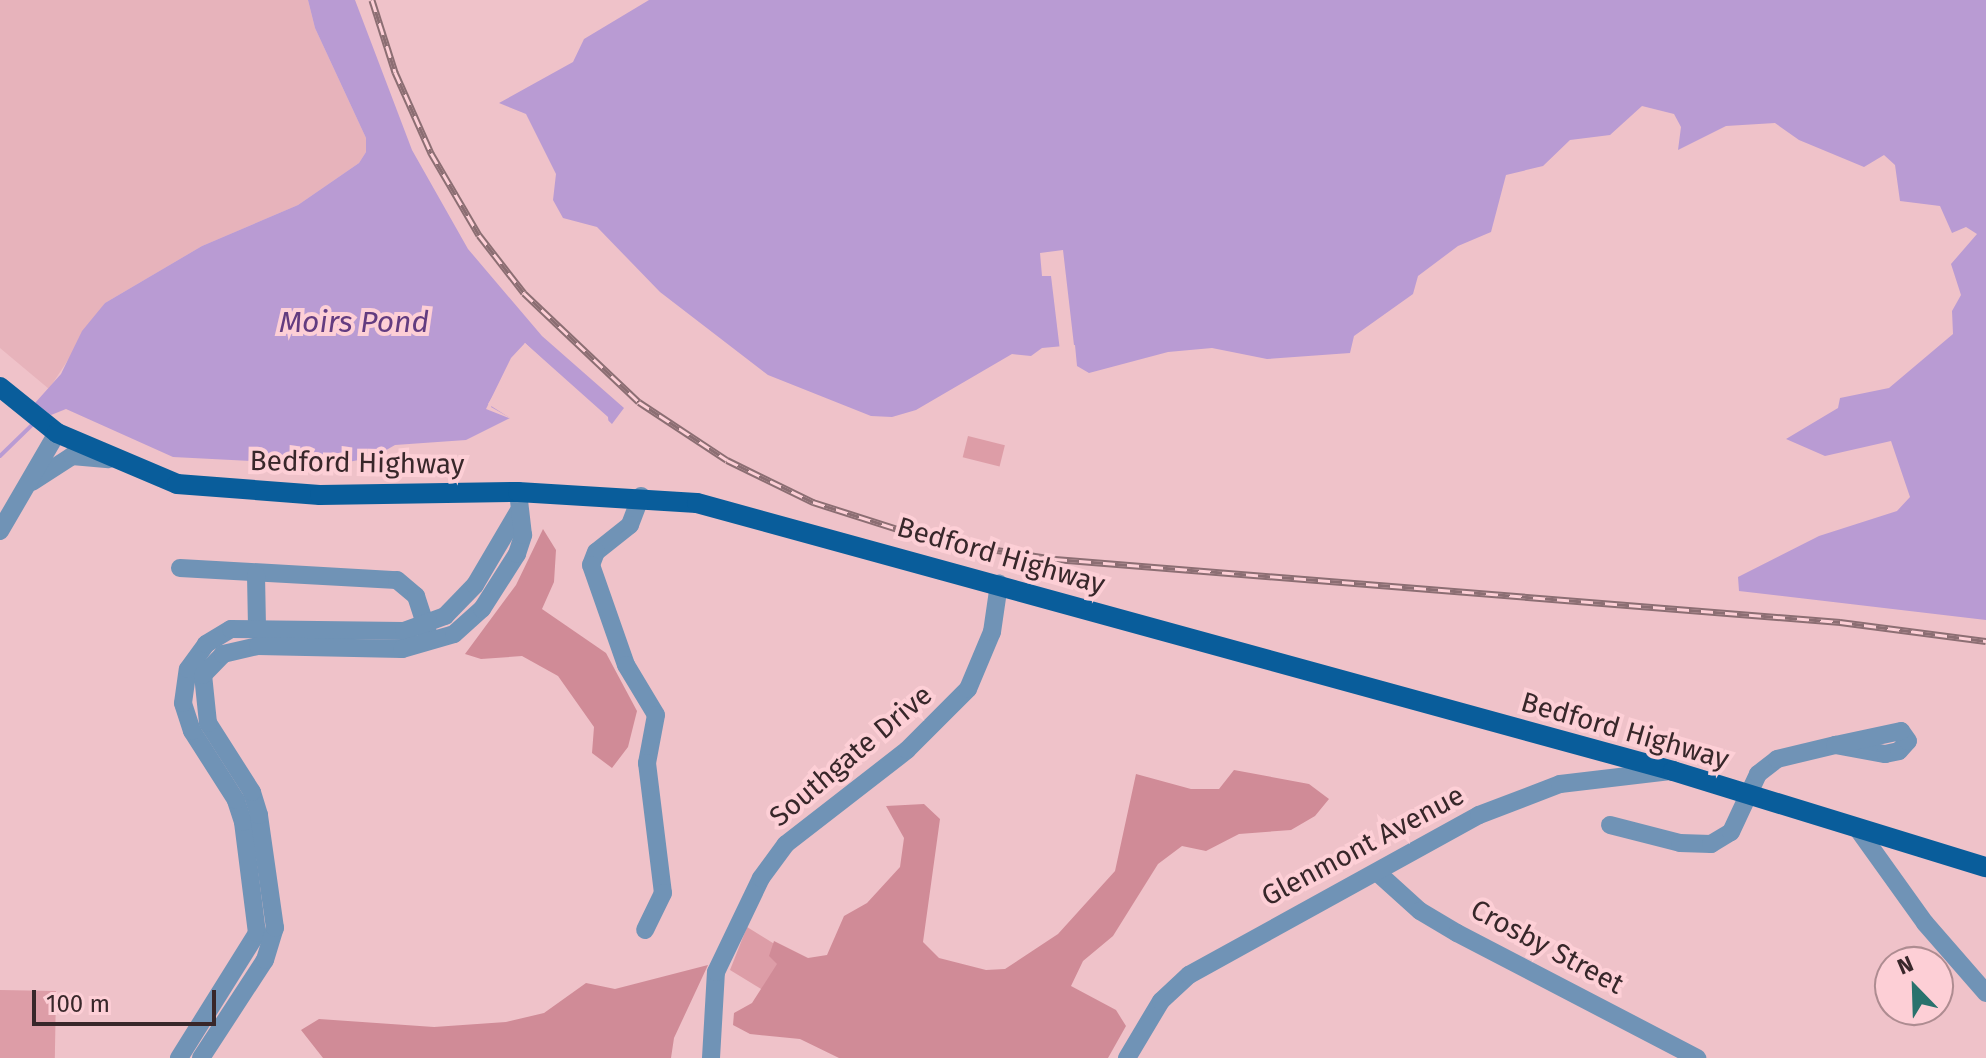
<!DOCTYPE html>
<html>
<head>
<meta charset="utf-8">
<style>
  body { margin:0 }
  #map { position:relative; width:1986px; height:1058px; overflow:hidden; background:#efc2c9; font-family:"Fira Sans",sans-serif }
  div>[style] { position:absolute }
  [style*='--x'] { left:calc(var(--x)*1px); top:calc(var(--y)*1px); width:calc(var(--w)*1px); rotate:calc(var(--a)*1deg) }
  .built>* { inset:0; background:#e7b3bb }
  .green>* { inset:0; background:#dd9da7; transform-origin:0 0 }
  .forest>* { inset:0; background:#d08b97 }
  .water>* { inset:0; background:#b99bd3 }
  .pier>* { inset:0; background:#efc2c9 }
  .stream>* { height:4px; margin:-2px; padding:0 2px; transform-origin:2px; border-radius:2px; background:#b99bd3 }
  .minor>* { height:18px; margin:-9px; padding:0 9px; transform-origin:9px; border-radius:9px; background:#7093b6 }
  .major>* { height:20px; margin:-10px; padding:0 10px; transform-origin:10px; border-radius:10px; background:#095d9b }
  .rail>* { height:7px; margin-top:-3.5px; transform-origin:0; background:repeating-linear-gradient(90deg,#fdcfd6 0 12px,#8c6e73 0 24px); box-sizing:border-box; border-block:2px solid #8c6e73 }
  span { translate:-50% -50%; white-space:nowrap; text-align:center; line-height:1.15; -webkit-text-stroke:8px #fdcfd6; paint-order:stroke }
  .street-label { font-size:28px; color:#38272a }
  .water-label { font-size:30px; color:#633c80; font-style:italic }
  .north { position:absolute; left:1874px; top:946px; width:80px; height:80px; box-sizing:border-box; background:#fdcfd6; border:2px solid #ae8c91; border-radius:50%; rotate:337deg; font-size:22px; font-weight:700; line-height:32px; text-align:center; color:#38272a }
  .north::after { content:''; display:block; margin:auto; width:28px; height:36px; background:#29726d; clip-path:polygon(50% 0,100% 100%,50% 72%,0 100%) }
  .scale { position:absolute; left:32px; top:990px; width:184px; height:36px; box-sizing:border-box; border:4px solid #38272a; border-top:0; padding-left:10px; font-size:24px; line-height:28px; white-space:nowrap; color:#38272a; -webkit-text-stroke:6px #fdcfd6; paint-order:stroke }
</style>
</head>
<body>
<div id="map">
  <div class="built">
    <i style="clip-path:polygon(0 0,308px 0,315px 28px,366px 138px,366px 152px,359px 163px,298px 205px,202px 246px,105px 303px,49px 389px,0 348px)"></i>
  </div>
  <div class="green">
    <i style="left:968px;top:436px;width:38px;height:22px;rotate:14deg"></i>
    <i style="clip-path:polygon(747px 927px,818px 971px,822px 1026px,730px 970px)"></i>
    <i style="left:0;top:990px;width:56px;height:68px;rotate:1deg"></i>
  </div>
  <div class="forest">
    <i style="clip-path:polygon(543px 529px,556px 550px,554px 582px,542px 609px,606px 653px,637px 711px,628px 747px,612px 768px,592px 753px,594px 727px,558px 676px,522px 656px,481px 659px,465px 654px,516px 585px)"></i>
    <i style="clip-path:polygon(1234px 770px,1309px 784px,1329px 799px,1315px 816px,1291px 830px,1239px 834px,1206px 851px,1182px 846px,1158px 864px,1113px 936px,1083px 961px,1071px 986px,1116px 1010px,1126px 1026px,1108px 1058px,839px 1058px,800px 1039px,750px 1034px,733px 1025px,734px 1013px,752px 1003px,777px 964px,769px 956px,774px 941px,808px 958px,827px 955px,844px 916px,867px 903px,900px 867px,904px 838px,886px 806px,924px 804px,940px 819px,923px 942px,939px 958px,986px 970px,1005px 969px,1058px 934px,1115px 871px,1136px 774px,1191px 789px,1219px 789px)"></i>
    <i style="clip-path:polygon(708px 965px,674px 1038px,671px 1058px,323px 1058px,301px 1030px,319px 1019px,434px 1027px,506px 1022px,544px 1013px,586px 983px,615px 989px)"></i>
  </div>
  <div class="water">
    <i style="clip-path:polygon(308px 0,355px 0,412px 150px,468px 249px,542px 336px,624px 408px,612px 424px,525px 343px,488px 404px,510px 418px,466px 440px,395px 445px,374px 457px,333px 465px,173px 457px,66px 409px,51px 415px,35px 403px,61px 374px,82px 331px,105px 303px,202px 246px,298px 205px,359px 163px,366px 152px,366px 138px,315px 28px)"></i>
    <i style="clip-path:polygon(649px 0,1986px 0,1986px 620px,1739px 591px,1738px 577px,1819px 536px,1897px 511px,1910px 497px,1891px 441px,1825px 456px,1786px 439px,1838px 408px,1840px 398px,1889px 388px,1953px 334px,1952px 311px,1961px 295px,1951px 264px,1977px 234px,1966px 227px,1952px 233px,1940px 206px,1900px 201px,1895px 165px,1884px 155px,1864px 167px,1799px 140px,1775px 123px,1726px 126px,1678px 150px,1681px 127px,1674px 114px,1642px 106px,1610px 135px,1570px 140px,1543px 166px,1506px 175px,1491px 232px,1458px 246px,1418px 276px,1413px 294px,1354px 336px,1350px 353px,1267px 359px,1212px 348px,1168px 352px,1089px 373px,1077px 366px,1075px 345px,1042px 348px,1031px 356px,1012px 354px,916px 410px,892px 417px,871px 416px,768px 375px,660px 292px,597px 227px,563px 218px,553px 200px,556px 174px,526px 114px,499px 103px,573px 62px,584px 39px)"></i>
  </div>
  <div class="pier">
    <i style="clip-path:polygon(1063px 250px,1077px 371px,1072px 349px,1060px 351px,1051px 276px,1042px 276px,1040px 253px)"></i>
    <i style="clip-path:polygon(525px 343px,608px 417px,609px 428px,525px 348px,491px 407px,514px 420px,486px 409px,511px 358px)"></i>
  </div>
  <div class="stream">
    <i style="--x:0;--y:456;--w:49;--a:-44.2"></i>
  </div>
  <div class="minor">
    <i style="--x:32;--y:482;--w:48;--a:-33"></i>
    <i style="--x:72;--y:456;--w:37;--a:5"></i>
    <i style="--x:641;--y:496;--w:31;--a:111"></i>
    <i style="--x:630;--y:525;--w:43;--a:141.5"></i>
    <i style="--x:596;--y:552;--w:14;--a:111"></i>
    <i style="--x:591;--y:565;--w:106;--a:70.7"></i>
    <i style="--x:626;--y:665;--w:58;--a:59"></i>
    <i style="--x:656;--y:715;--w:49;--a:100.6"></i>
    <i style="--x:647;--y:763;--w:131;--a:83"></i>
    <i style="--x:663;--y:893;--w:41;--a:115.9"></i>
    <i style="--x:0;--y:531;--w:113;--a:-59.8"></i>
    <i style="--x:180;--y:568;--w:217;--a:3.2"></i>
    <i style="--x:397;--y:580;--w:25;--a:40"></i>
    <i style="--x:416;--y:596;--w:38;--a:72"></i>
    <i style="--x:256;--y:575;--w:53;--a:88.9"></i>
    <i style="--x:1610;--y:825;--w:72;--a:14.4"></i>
    <i style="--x:1680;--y:843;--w:31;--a:2"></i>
    <i style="--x:1711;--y:844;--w:23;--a:-31"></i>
    <i style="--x:1731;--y:832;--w:64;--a:-65"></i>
    <i style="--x:1758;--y:774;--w:24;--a:-38"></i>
    <i style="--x:1777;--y:759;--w:60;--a:-13.6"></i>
    <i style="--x:1835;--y:745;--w:51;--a:10.2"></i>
    <i style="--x:1885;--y:754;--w:14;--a:-12"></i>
    <i style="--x:1899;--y:751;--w:13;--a:-48"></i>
    <i style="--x:1908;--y:741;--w:12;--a:-125"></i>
    <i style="--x:1901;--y:731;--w:67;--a:168"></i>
    <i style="--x:1857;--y:828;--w:117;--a:54.4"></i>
    <i style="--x:1925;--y:923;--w:93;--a:48.9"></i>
    <i style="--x:1379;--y:874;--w:55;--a:42.1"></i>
    <i style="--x:1420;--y:911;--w:43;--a:30.7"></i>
    <i style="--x:1457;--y:933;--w:271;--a:27.5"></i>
    <i style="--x:179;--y:1058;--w:147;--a:-58"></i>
    <i style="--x:257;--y:933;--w:112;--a:-97.2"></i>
    <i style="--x:243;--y:822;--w:23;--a:-108"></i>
    <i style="--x:236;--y:800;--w:82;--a:-122.5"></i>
    <i style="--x:192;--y:731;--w:29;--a:-108"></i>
    <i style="--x:183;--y:703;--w:34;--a:-82"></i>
    <i style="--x:188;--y:669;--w:31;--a:-54"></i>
    <i style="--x:206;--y:644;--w:29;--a:-31"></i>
    <i style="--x:231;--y:629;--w:173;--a:0.7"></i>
    <i style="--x:404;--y:631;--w:44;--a:-20.1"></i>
    <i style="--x:445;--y:616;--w:43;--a:-45.9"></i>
    <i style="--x:475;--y:585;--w:85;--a:-59.5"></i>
    <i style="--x:201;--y:1058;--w:117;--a:-56.9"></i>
    <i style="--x:265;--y:960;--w:34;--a:-73"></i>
    <i style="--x:275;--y:928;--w:114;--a:-98.1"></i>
    <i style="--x:259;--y:815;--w:24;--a:-107"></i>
    <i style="--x:252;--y:792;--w:82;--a:-122.5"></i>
    <i style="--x:208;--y:723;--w:48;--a:-95.9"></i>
    <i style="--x:203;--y:675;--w:29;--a:-46"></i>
    <i style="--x:223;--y:654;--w:36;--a:-13"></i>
    <i style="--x:258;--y:646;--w:144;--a:1.2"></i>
    <i style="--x:402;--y:649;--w:54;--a:-16.1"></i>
    <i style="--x:454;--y:634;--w:38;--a:-42"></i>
    <i style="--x:482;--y:609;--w:65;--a:-57.5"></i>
    <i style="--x:517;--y:554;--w:20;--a:-72"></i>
    <i style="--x:523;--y:535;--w:43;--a:-96.6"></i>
    <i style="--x:711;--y:1058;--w:86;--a:-86.7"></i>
    <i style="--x:716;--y:972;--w:104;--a:-64.4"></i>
    <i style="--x:761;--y:878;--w:42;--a:-53.7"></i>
    <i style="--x:786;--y:844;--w:153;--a:-37.8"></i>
    <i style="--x:907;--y:750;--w:86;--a:-45"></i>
    <i style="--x:968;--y:689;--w:62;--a:-67.2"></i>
    <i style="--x:992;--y:632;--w:49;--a:-81.7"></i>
    <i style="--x:1127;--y:1058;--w:66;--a:-59.2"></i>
    <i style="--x:1161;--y:1001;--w:38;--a:-43"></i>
    <i style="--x:1189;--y:975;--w:331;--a:-28.9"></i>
    <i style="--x:1479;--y:815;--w:87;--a:-20.9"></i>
    <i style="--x:1560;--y:784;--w:111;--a:-6.7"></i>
  </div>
  <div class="major">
    <i style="--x:0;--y:387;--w:73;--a:38.9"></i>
    <i style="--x:57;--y:433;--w:130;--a:23"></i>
    <i style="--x:177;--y:484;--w:143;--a:4.4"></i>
    <i style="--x:320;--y:495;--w:198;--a:-0.9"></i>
    <i style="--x:518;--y:492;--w:179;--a:3.5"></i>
    <i style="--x:697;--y:503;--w:1012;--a:15.35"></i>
    <i style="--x:1673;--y:771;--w:327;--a:17.1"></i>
  </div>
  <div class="rail">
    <i style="--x:372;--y:0;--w:76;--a:72.3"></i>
    <i style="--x:395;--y:72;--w:89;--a:66"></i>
    <i style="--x:431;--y:153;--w:95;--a:59.7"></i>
    <i style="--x:479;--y:235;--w:73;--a:52.2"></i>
    <i style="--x:524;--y:293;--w:158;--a:43.5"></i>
    <i style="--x:639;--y:402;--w:105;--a:33.4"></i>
    <i style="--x:727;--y:460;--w:96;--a:26"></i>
    <i style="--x:813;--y:502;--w:125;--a:17.7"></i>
    <i style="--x:932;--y:540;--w:124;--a:8.8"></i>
    <i style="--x:1055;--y:559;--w:788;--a:4.59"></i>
    <i style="--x:1840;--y:622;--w:147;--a:7.4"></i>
  </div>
  <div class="street-label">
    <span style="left:357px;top:463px;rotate:1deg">Bedford Highway</span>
    <span style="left:1001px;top:556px;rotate:16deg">Bedford Highway</span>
    <span style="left:1625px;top:731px;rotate:16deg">Bedford Highway</span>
    <span style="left:851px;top:756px;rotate:-40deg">Southgate Drive</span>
    <span style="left:1363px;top:846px;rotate:-28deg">Glenmont Avenue</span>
    <span style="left:1547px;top:947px;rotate:28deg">Crosby Street</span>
  </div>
  <div class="water-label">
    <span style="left:354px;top:322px">Moirs Pond</span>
  </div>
  <div class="north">N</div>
  <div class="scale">100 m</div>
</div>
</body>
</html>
